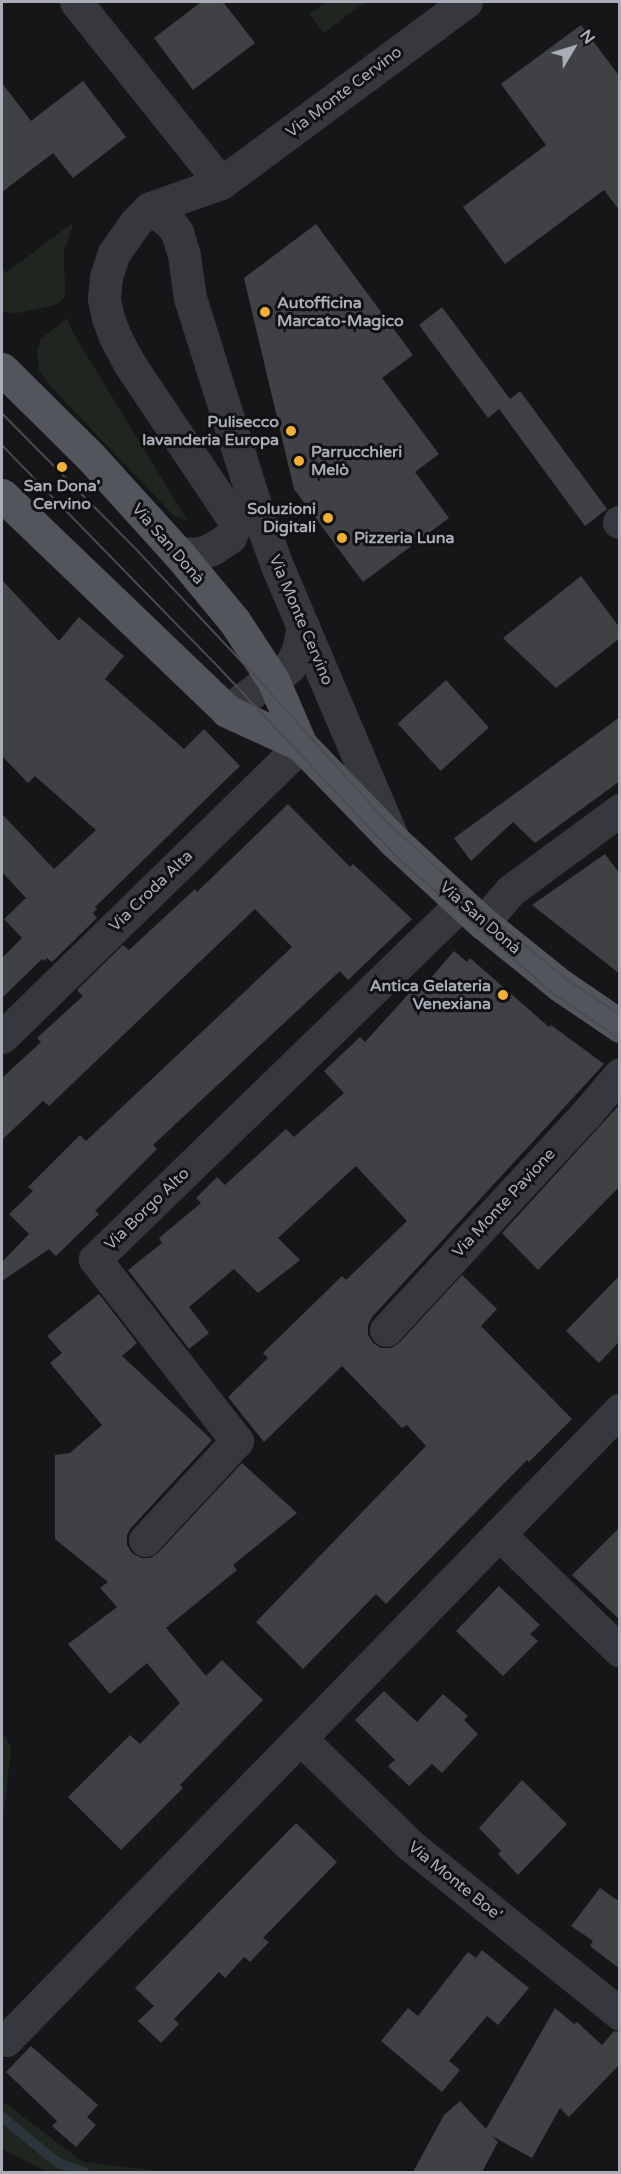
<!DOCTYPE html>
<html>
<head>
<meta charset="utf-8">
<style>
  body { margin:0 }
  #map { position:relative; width:621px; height:2174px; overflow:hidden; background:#161618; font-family:"Varela Round",sans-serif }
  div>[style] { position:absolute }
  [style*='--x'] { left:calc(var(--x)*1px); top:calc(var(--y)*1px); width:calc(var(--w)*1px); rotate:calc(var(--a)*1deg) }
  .green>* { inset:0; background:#1e261f }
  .stream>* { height:10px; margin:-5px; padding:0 5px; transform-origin:5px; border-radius:5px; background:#2c353c }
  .building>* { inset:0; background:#404145; transform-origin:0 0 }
  .minor>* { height:33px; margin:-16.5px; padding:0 16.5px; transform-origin:16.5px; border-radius:16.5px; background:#37383d }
  .major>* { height:33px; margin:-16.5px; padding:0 16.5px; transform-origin:16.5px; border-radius:16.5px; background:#53555c }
  .tram>* { height:1.5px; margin:-0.75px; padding:0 0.75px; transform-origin:0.75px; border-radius:0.75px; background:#4a4c52 }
  .dots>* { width:16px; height:16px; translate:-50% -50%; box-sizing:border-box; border:3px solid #111113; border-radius:50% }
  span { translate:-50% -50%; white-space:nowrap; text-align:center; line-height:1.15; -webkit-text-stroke:6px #111113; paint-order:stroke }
  .street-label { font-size:16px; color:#a8adb8 }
  .poi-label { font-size:16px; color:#a8adb8; font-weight:700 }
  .left { translate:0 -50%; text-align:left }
  .right { translate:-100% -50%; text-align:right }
  .frame { position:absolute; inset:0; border:3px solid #a8adb8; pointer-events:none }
  .north { position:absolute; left:543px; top:18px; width:60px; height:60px; -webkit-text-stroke:4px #111113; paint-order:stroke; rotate:52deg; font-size:16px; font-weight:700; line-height:24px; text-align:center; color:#a8adb8 }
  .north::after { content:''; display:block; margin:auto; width:21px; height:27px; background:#a8adb8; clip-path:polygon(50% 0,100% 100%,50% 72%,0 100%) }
</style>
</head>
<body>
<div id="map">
  <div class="green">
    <i style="clip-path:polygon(327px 2px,365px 2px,324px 33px,309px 14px)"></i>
    <i style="clip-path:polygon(74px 222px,64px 252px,65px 298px,55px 305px,18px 313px,2px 312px,2px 267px,6px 273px)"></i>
    <i style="clip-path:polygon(67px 318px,72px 331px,187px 520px,175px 517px,53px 389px,39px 371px,37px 352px,40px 340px)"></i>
    <i style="clip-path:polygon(2px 1731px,11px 1748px,2px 1832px)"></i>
    <i style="clip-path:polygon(2px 2101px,83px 2162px,169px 2172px,47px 2172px,2px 2149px)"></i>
  </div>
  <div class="stream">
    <i style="--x:2;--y:2117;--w:72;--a:39.4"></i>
    <i style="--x:58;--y:2163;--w:28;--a:19"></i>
  </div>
  <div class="building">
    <i style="clip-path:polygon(201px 2px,223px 2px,255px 43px,193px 90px,154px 38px)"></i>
    <i style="clip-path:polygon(581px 25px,620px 77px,620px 211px,604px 190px,505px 264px,463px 207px,546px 145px,501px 84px)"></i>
    <i style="clip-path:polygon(83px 81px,126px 137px,73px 178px,53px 153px,2px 192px,2px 83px,31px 121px)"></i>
    <i style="clip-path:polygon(316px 224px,413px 355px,382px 378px,439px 454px,415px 472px,449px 518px,363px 582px,294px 489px,244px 278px)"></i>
    <i style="clip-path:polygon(442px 307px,510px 399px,520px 391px,607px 509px,585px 526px,499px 409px,488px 418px,419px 325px)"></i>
    <i style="clip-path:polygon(581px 576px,620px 628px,620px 638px,556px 688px,503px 638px)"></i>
    <i style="clip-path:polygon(2px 580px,59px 641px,79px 617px,124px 656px,105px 679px,184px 749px,204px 729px,240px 766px,95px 907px,97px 909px,93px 913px,97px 918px,52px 962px,47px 958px,44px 961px,42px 959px,2px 998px,2px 958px,22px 938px,4px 919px,26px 898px,2px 872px,2px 814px,54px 869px,96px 830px,35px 776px,28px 783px,2px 756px)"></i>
    <i style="left:446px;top:680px;width:64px;height:65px;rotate:48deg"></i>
    <i style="clip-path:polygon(620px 717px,620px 781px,535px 843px,513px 822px,471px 861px,454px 838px)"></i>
    <i style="clip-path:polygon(288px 804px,350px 867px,353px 864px,412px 919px,348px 980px,340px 971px,153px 1145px,157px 1149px,95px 1211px,99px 1214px,56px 1256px,49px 1249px,2px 1281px,2px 1262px,29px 1234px,9px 1214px,33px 1191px,28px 1187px,80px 1135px,86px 1141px,292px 947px,255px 909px,49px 1106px,43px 1101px,2px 1140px,2px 1078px,41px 1042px,37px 1038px,83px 996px,77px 990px,123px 945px,129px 950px,195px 889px,197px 892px)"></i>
    <i style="clip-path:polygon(605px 854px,620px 874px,620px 974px,532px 905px)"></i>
    <i style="clip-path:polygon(454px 951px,467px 962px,470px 958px,549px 1027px,551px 1025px,604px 1064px,372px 1317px,368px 1325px,368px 1335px,373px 1343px,381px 1348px,391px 1348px,399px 1343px,462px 1275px,497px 1309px,481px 1326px,572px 1419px,529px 1462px,527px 1460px,386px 1604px,376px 1594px,303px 1669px,256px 1622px,426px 1446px,407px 1425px,402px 1428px,342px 1366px,264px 1442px,228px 1397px,268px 1358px,263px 1353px,342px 1276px,346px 1280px,407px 1221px,356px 1166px,278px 1238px,300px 1260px,258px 1293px,234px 1269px,189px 1307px,209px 1333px,189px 1349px,128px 1270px,162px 1243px,159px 1238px,201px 1203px,196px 1198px,217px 1177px,225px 1185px,286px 1129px,294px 1137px,344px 1093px,324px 1071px,360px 1037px,365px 1042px,414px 988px,419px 992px)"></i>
    <i style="clip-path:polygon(620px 1104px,620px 1186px,538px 1270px,502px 1233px)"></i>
    <i style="clip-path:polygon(620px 1275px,620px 1341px,599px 1363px,566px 1331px)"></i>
    <i style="clip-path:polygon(99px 1294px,137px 1343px,122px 1356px,212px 1440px,131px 1528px,127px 1535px,127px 1545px,132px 1553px,141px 1558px,150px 1558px,158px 1553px,242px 1463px,297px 1513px,233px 1565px,237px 1570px,166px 1628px,206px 1676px,222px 1660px,263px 1700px,180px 1785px,183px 1788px,121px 1850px,68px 1797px,130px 1735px,140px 1744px,180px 1703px,147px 1663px,110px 1694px,68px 1644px,117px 1607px,100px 1588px,108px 1582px,55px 1539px,55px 1455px,70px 1453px,102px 1425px,50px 1363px,62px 1353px,47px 1336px)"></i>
    <i style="clip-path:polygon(620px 1527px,620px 1620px,572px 1575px)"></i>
    <i style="clip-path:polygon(499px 1586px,540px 1625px,530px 1634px,538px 1641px,503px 1676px,456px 1631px)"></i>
    <i style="clip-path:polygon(384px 1691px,417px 1722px,443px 1694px,468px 1716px,464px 1720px,478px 1734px,442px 1773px,432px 1764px,409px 1786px,388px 1766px,395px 1760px,355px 1720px)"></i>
    <i style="clip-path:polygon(522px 1780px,567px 1824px,518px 1875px,498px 1854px,501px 1851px,479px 1828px)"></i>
    <i style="clip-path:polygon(296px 1823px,337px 1862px,263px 1938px,269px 1942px,250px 1962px,244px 1957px,225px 1978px,219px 1972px,174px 2019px,179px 2024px,161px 2043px,138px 2021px,154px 2006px,135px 1988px)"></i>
    <i style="clip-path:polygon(600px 1888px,617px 1900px,620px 1895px,620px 1969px,590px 1946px,593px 1941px,571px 1926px)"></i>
    <i style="clip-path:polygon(482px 1950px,529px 1988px,498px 2025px,487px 2016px,449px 2061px,460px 2070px,442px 2092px,381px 2041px,408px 2008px,418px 2016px,468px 1952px,476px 1958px)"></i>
    <i style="clip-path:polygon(555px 2008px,574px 2024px,577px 2022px,602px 2045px,614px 2031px,620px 2032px,620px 2064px,569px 2117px,560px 2108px,532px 2158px,492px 2136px,498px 2142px,482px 2172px,413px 2172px,444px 2115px,460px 2101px,486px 2129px)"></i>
    <i style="clip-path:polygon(31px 2046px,98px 2105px,87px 2117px,96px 2125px,76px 2147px,52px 2126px,57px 2121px,6px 2072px)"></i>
  </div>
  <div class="minor">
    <i style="--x:76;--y:2;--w:232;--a:51.3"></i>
    <i style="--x:150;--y:208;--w:24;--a:36"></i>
    <i style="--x:169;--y:222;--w:13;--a:51"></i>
    <i style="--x:177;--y:232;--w:24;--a:73"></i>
    <i style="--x:184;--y:255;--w:43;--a:82.1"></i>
    <i style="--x:190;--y:298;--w:223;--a:72.5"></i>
    <i style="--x:257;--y:511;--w:61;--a:69.8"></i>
    <i style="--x:278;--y:568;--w:294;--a:67"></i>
    <i style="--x:619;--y:522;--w:1;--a:0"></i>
    <i style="--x:178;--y:553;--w:19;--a:3"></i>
    <i style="--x:197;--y:554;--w:16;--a:-18"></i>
    <i style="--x:212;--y:549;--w:22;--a:-34"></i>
    <i style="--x:230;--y:537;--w:15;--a:-67"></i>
    <i style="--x:236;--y:523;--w:192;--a:-123.8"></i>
    <i style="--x:129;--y:363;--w:27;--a:-118"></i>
    <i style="--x:116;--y:339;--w:22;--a:-111"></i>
    <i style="--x:108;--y:318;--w:19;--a:-102"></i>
    <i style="--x:104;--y:299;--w:22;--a:-85"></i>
    <i style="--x:106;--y:277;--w:25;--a:-72"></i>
    <i style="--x:114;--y:253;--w:37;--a:-55"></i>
    <i style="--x:135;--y:223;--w:21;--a:-45"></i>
    <i style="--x:150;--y:208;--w:75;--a:-19.4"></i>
    <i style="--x:221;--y:183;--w:305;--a:-36.5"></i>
    <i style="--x:227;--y:711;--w:45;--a:-36.9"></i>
    <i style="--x:263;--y:684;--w:11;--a:-22"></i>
    <i style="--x:273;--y:680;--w:22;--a:-39"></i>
    <i style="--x:290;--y:666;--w:18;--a:-63"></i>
    <i style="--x:298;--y:650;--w:24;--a:-78"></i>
    <i style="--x:483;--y:923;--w:42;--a:-49.8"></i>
    <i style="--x:510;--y:891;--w:137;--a:-36.4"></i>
    <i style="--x:2;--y:1037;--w:418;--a:-44.3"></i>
    <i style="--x:386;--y:1330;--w:294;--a:-47.2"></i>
    <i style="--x:586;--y:1114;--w:52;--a:-49.6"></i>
    <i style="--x:499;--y:1534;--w:168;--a:44"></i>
    <i style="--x:145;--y:1540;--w:135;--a:-47.1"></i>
    <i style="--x:237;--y:1441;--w:231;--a:-128"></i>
    <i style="--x:95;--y:1259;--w:510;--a:-44.13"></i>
    <i style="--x:300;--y:1738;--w:153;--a:44.2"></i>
    <i style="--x:410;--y:1845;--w:270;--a:38.8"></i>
    <i style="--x:6;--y:2040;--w:880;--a:-45.74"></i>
  </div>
  <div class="major">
    <i style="--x:2;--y:369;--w:124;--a:44.7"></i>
    <i style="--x:90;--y:456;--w:131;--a:47.8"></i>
    <i style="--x:178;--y:553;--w:89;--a:50.4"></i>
    <i style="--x:235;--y:622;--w:69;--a:56.8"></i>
    <i style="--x:273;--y:680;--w:71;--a:66.7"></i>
    <i style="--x:301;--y:745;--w:134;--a:45.9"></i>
    <i style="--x:394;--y:841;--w:121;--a:42.7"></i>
    <i style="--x:483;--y:923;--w:99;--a:38.8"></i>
    <i style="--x:560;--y:985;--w:73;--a:34.3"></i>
    <i style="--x:2;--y:495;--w:312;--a:43.8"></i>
    <i style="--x:227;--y:711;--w:81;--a:24.7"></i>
  </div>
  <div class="tram">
    <i style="--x:2;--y:413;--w:194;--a:45.4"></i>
    <i style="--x:138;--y:551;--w:183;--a:46.8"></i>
    <i style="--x:263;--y:684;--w:181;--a:48.1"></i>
    <i style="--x:384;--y:819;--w:144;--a:42.5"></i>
    <i style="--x:490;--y:916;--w:97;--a:39.6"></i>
    <i style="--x:565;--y:978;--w:66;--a:33.9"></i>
    <i style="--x:2;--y:445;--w:303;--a:45.7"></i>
    <i style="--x:214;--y:662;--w:269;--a:46.8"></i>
    <i style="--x:398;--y:858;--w:207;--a:41.1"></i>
    <i style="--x:554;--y:994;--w:80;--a:34.3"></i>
  </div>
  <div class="dots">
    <i style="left:265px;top:312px;background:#f2b134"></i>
    <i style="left:291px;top:431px;background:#f2b134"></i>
    <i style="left:299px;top:461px;background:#f2b134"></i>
    <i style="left:62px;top:467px;background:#f2b134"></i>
    <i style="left:328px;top:518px;background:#f2b134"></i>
    <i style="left:342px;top:538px;background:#f2b134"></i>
    <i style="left:503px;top:995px;background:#f2b134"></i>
  </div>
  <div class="street-label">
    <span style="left:344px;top:92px;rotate:-37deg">Via Monte Cervino</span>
    <span style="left:168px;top:544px;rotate:49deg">Via San Donà</span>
    <span style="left:301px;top:620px;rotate:67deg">Via Monte Cervino</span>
    <span style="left:151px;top:891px;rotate:-44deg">Via Croda Alta</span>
    <span style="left:480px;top:918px;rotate:41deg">Via San Donà</span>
    <span style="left:504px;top:1203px;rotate:-47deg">Via Monte Pavione</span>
    <span style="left:147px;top:1209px;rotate:-44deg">Via Borgo Alto</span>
    <span style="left:455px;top:1881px;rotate:39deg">Via Monte Boe'</span>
  </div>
  <div class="poi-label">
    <span class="left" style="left:277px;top:312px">Autofficina<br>Marcato-Magico</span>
    <span class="right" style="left:279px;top:431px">Pulisecco<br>lavanderia Europa</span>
    <span class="left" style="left:311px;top:461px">Parrucchieri<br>Melò</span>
    <span style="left:62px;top:495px">San Dona'<br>Cervino</span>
    <span class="right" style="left:316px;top:518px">Soluzioni<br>Digitali</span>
    <span class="left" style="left:354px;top:538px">Pizzeria Luna</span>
    <span class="right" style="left:491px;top:995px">Antica Gelateria<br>Venexiana</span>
  </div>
  <div class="frame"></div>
  <div class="north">N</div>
</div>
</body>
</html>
